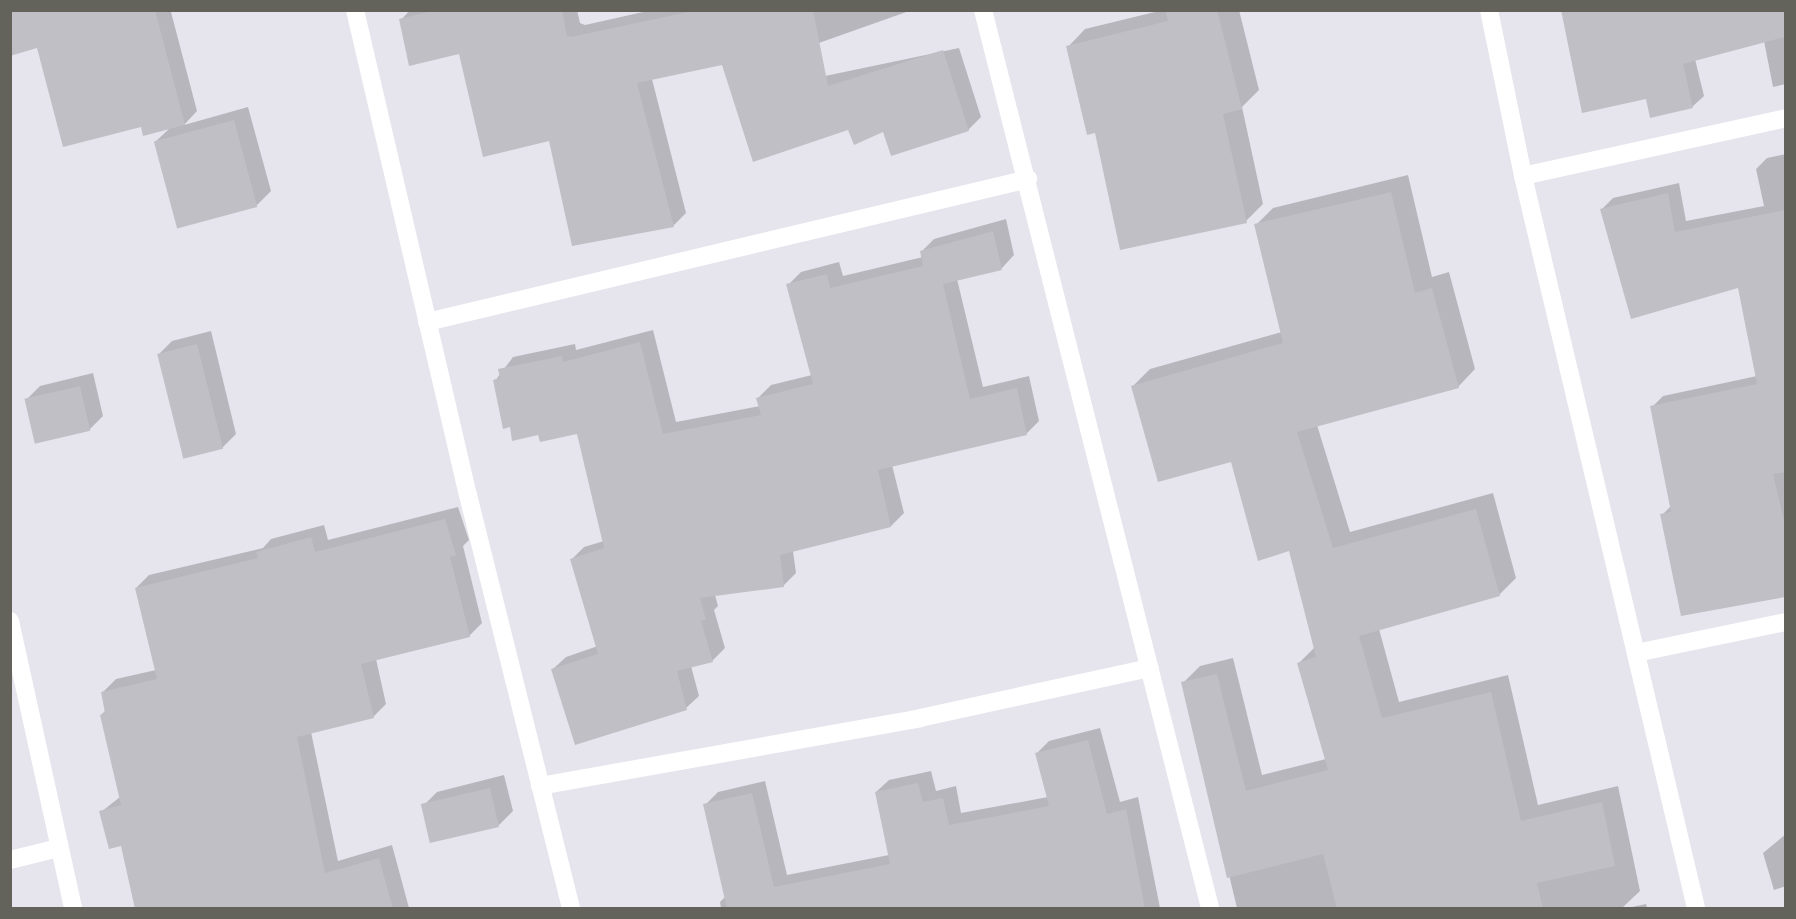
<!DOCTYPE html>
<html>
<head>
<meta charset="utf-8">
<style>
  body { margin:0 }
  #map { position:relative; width:1796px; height:919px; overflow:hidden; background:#e6e4ed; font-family:"Roboto Condensed",sans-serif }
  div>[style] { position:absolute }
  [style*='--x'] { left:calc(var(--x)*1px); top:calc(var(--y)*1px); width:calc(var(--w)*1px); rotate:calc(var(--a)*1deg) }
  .shadow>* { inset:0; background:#0003 }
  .building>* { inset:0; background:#c0bfc5; transform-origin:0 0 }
  .minor>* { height:18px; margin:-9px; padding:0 9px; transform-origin:9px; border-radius:9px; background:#fff }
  span { translate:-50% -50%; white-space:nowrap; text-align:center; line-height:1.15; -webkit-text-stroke:5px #fff; paint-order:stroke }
  .frame { position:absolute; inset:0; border:12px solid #63635c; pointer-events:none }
</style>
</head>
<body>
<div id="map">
  <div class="shadow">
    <i style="clip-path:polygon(10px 10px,176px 10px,171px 12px,197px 111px,184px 125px,248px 107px,271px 191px,257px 205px,155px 142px,170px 128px,142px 125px,38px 47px)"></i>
    <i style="clip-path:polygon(410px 10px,577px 10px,580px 23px,585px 25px,652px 10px,912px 10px,816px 44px,825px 76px,959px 48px,981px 117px,968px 130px,849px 128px,723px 64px,652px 79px,686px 213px,673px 226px,550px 140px,460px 52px,401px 20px)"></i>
    <i style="clip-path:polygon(1163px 10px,1239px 10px,1259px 90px,1242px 107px,1263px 204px,1246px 221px,1097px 131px,1068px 47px,1085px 29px)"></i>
    <i style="clip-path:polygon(1562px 10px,1786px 10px,1786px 84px,1773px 87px,1764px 41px,1695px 59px,1704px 96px,1692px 107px,1647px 97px)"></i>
    <i style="clip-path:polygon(1786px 154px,1786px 596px,1682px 614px,1662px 515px,1672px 505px,1652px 407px,1663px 396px,1757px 376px,1739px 286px,1602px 209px,1613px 198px,1679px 183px,1686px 221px,1764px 206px,1756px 169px,1767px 158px)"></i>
    <i style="clip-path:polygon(1408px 175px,1432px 277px,1449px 272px,1475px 369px,1458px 387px,1317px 425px,1350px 532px,1493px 493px,1516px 578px,1499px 595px,1379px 629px,1399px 702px,1508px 675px,1538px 805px,1618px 786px,1640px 891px,1622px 908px,1237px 908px,1183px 683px,1200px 666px,1233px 658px,1262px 775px,1326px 759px,1298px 664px,1315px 647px,1290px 549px,1232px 461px,1133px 386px,1150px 369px,1282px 332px,1256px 225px,1273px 208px)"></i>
    <i style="clip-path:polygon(1006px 219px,1014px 255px,1002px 268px,957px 279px,983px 387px,1029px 376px,1039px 421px,1026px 434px,892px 465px,904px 513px,891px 526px,793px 551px,796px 573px,783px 586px,715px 595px,718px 606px,714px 610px,725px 648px,712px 661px,691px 666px,699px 696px,686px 708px,553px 669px,566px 657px,598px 646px,571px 560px,584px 547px,604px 541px,578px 432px,540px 433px,511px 425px,495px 381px,513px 357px,575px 344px,576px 350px,653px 330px,676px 422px,760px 406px,758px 398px,771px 385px,812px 375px,788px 285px,801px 272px,839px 262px,843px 276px,923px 257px,921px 252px,934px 239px)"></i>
    <i style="clip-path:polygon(211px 331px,236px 434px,222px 448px,158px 355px,172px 341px)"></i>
    <i style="clip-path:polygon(93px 373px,103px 416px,89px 430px,26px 400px,40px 386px)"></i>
    <i style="clip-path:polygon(458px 507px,469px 540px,463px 546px,482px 623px,469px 636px,376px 659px,386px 704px,373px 717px,311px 732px,338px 861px,392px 845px,409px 908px,184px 908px,122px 844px,101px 812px,120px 797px,101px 715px,106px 710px,102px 693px,116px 679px,156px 670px,136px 588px,149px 575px,263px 548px,271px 539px,324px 525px,328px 540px)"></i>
    <i style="clip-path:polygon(1100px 728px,1120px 802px,1138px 797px,1160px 908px,721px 908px,720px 902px,726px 896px,705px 805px,718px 792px,765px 781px,787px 875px,889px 855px,876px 792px,889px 780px,931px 771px,936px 791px,956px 786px,961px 813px,1048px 797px,1036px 754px,1049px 741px)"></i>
    <i style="clip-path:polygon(504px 775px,513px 811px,499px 825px,431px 842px,423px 806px,437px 792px)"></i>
    <i style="clip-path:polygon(1786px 834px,1786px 886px,1774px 890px,1763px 853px)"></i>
    <i style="clip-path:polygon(1646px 904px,1647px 908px,1627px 908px)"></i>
  </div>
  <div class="building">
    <i style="clip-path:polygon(10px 10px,155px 10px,185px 125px,143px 136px,141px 127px,63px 147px,37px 48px,10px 56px)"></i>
    <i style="clip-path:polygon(437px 10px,562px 10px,567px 36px,571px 37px,697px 10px,813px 10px,828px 86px,943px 50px,969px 131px,891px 156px,883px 132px,854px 145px,848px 130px,753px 162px,722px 65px,637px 83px,674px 227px,572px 246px,549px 141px,483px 157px,459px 54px,409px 66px,399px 19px)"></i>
    <i style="clip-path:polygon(1165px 10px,1217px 10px,1242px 109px,1223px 114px,1247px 223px,1120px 250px,1095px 133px,1087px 135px,1066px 46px,1168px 21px)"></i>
    <i style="clip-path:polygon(1561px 10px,1785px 10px,1785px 37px,1683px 64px,1693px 108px,1650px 118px,1646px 99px,1582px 113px)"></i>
    <i style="left:234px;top:120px;width:90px;height:83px;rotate:75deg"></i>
    <i style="clip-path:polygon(1391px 192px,1415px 293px,1432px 288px,1459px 388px,1297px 432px,1333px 548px,1476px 509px,1500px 596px,1359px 636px,1382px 718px,1491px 692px,1521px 821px,1602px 802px,1615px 866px,1537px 883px,1543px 909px,1337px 909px,1323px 854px,1227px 878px,1181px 682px,1217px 674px,1246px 791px,1328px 770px,1297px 663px,1316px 657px,1289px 551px,1258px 561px,1231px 462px,1158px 482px,1131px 386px,1283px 343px,1254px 224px)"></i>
    <i style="clip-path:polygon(1668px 193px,1675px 232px,1785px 210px,1785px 472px,1773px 474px,1785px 525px,1785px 597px,1681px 616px,1660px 514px,1671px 512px,1650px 406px,1757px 384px,1738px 288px,1631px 319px,1600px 209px)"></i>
    <i style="clip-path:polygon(993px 231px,1002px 270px,943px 284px,970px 399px,1017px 388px,1027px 435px,878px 470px,891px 527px,780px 555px,784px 587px,700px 598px,706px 620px,701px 621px,713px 662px,677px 671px,687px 710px,575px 745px,551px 669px,598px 654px,570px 559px,604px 548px,577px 434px,540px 442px,538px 435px,512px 441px,510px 427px,503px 429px,493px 380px,500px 378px,498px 369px,562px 356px,563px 362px,640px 342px,663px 434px,761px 415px,756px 398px,813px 384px,786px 284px,827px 274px,830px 288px,923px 266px,920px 251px)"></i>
    <i style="left:197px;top:344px;width:108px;height:41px;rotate:76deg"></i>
    <i style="left:80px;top:386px;width:46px;height:57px;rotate:77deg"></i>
    <i style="clip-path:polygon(445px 519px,456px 555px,450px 557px,470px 637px,361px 664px,374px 718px,297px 737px,325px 873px,379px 858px,393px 909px,135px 909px,121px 846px,109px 849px,99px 811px,121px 805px,100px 715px,105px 713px,101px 692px,157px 679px,135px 588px,258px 558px,256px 552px,311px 537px,315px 552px)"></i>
    <i style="clip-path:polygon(1088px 740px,1107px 814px,1126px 809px,1145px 909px,727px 909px,703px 804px,752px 793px,774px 887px,890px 864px,875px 792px,918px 783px,923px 802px,943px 798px,949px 825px,1049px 806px,1035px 753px)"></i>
    <i style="left:490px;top:788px;width:40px;height:71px;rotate:77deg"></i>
  </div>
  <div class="minor">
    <i style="--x:355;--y:10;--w:498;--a:76.9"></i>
    <i style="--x:468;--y:495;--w:426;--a:76"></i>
    <i style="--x:983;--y:10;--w:926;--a:75.81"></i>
    <i style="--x:1489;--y:10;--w:169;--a:78.4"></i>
    <i style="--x:1523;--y:176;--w:752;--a:76.7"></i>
    <i style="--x:1523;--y:176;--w:269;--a:-12.4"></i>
    <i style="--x:427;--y:322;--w:618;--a:-13.38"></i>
    <i style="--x:10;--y:621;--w:294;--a:77.6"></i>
    <i style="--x:1636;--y:653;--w:153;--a:-11.7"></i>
    <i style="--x:540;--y:786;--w:386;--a:-10.1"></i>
    <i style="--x:920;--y:718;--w:235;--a:-12.3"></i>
    <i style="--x:10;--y:860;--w:49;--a:-14"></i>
  </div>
  <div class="frame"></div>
</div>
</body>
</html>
